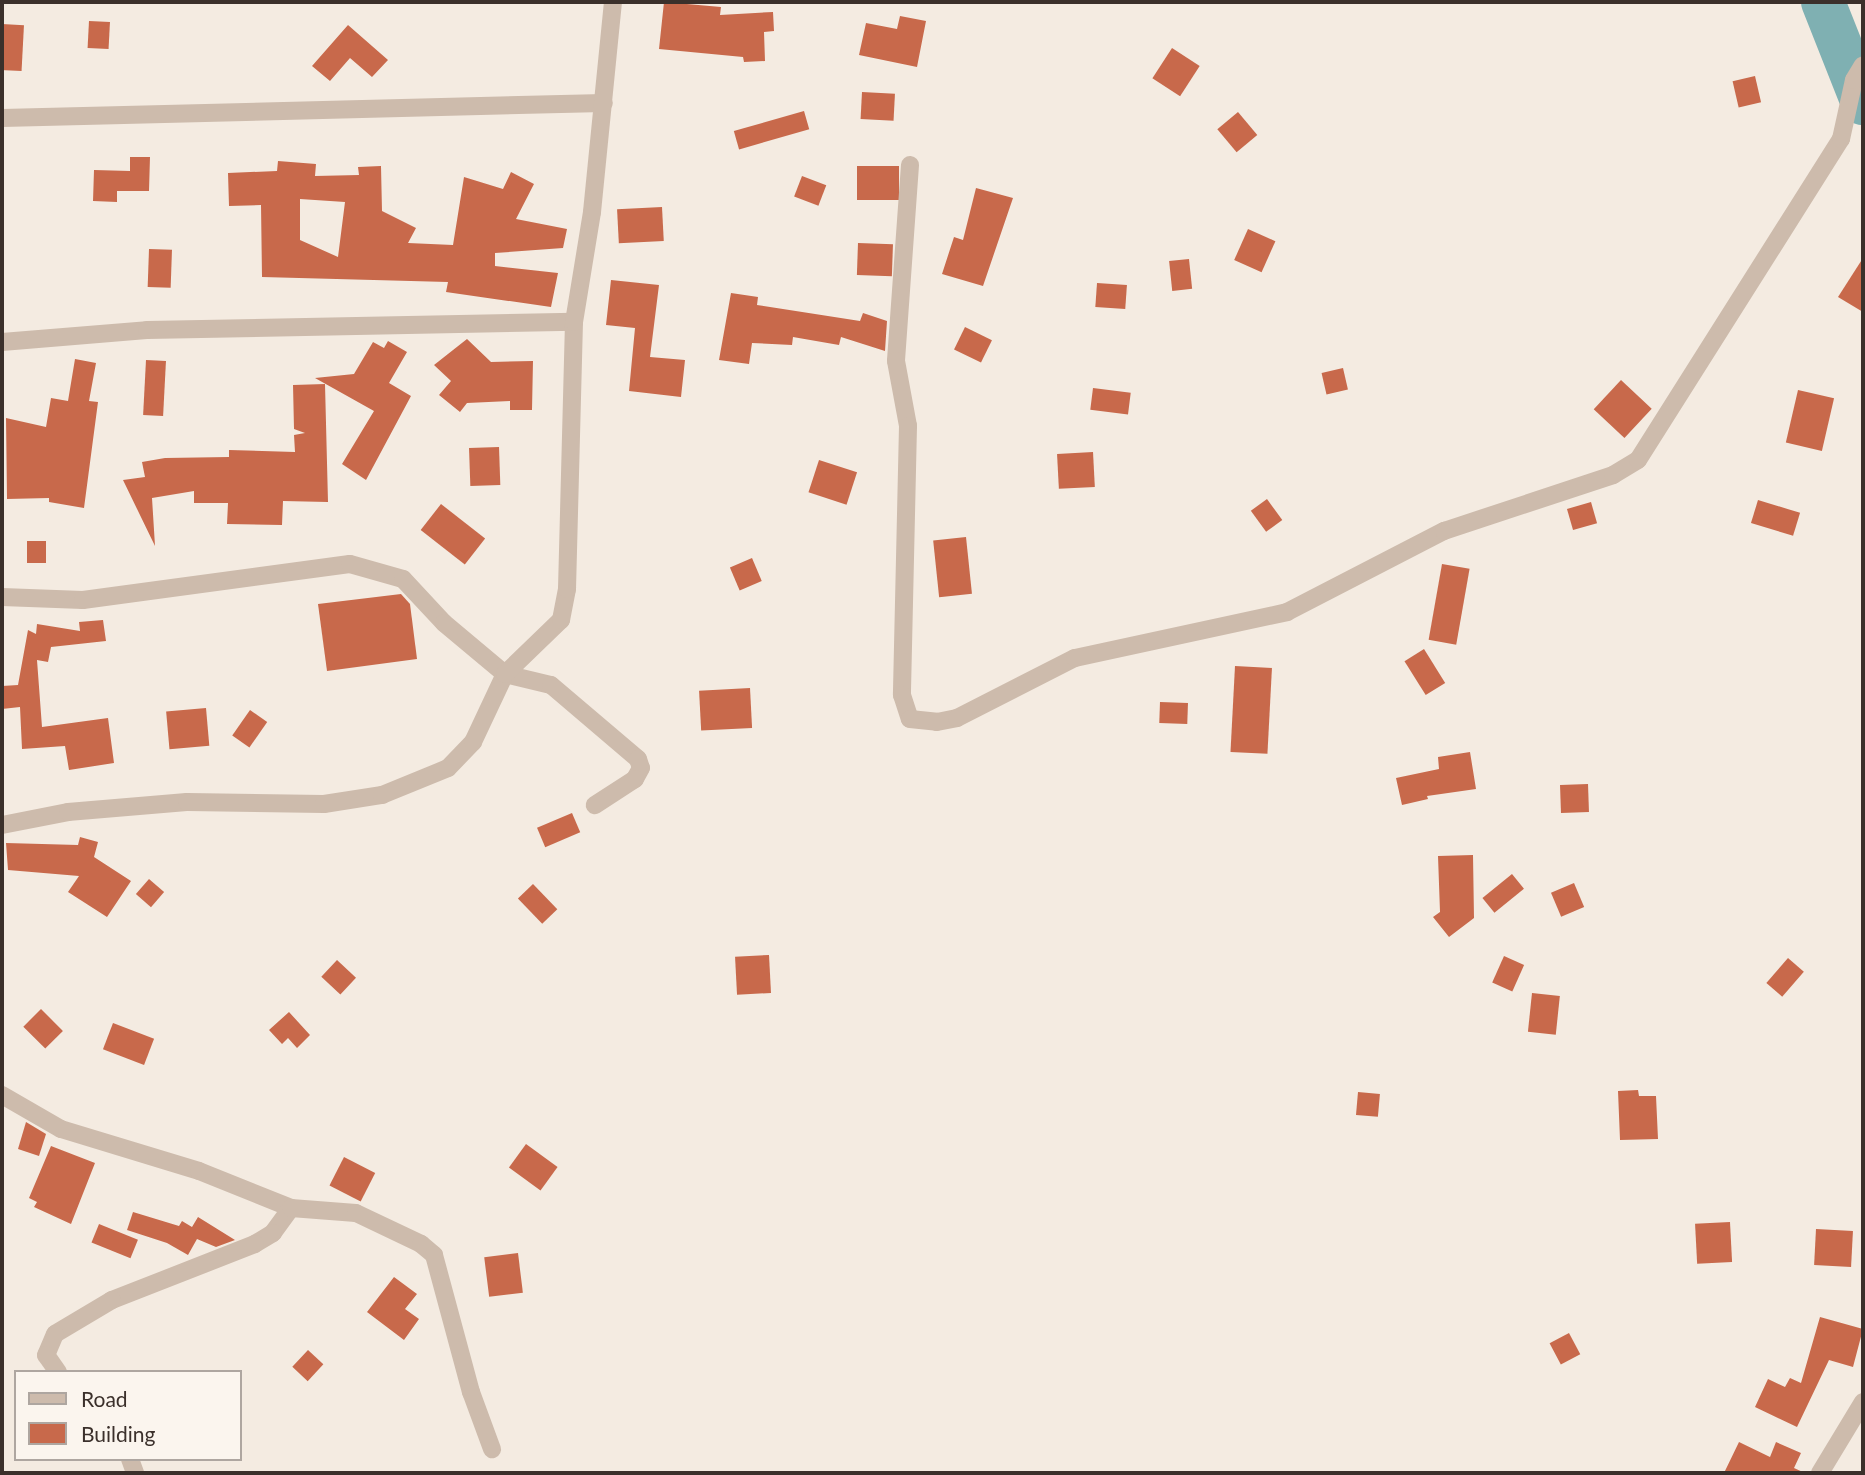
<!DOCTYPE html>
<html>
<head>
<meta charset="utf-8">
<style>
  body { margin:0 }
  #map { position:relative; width:1865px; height:1475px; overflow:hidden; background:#f4ebe1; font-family:Lato,sans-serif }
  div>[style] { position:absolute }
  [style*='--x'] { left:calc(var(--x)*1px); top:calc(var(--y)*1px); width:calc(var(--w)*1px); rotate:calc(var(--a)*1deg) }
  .river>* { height:44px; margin:-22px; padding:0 22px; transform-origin:22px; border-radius:22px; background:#7fb0b2 }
  .building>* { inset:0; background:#c8694b; transform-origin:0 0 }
  .street>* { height:18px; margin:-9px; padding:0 9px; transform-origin:9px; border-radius:9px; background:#cdbbac }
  span { translate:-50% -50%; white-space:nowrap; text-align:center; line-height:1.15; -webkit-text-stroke:6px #fbf5ee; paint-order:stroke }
  .frame { position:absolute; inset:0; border:4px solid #3b302b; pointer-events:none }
  .legend { position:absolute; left:14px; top:1370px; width:228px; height:91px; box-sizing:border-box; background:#fbf5ee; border:2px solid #aea6a0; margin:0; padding:9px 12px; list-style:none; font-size:21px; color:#3b302b }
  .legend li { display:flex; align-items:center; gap:14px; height:35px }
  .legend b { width:35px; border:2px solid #aea6a0 }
</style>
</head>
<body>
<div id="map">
  <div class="river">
    <i style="--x:1823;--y:2;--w:109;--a:68.4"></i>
  </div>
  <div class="building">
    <i style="clip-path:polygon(664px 2px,721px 7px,720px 15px,773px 12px,774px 31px,764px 32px,765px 61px,744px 62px,743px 57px,659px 49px)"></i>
    <i style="clip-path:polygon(900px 16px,926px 21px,917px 67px,859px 55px,866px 23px,897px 29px)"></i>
    <i style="left:89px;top:21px;width:21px;height:27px;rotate:3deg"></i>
    <i style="left:2px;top:24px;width:22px;height:46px;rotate:3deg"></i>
    <i style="clip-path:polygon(348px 25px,388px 60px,372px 77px,350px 58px,330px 81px,312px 66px)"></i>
    <i style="left:1172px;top:48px;width:33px;height:36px;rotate:33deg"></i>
    <i style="left:1755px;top:76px;width:27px;height:23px;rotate:77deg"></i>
    <i style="left:862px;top:92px;width:33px;height:27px;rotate:3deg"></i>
    <i style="left:804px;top:111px;width:19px;height:73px;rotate:74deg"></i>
    <i style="left:1238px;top:112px;width:30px;height:27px;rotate:50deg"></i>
    <i style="clip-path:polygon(130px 157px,150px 157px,149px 191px,117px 191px,117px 202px,93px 201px,94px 170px,130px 171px)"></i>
    <i style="clip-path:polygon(evenodd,278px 161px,316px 164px,315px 176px,359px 175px,358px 167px,381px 166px,382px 211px,416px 228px,408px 243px,453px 245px,464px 177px,503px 189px,511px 172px,534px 184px,516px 219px,567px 229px,563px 248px,495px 253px,495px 266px,558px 273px,551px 307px,446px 292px,448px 282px,262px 277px,261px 205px,229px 206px,228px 173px,277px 171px,278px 161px,300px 199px,345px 202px,338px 257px,300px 240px,300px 199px)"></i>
    <i style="left:857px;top:166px;width:42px;height:34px"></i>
    <i style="left:802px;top:176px;width:26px;height:22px;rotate:21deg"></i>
    <i style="clip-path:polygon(976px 188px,1013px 198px,983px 286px,942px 274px,954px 237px,963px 240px)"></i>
    <i style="left:662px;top:207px;width:34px;height:45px;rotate:87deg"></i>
    <i style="left:1248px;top:229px;width:30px;height:34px;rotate:24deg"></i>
    <i style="left:858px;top:243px;width:35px;height:32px;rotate:2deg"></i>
    <i style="left:149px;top:249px;width:23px;height:38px;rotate:2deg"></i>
    <i style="clip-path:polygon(1863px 258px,1863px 312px,1838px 297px)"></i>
    <i style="left:1189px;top:259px;width:30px;height:20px;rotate:84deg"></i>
    <i style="clip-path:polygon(611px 280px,659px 285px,650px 357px,685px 360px,681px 397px,629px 391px,635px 328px,606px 325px)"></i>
    <i style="left:1097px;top:283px;width:30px;height:24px;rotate:4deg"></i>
    <i style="clip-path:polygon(731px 293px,758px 297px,757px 305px,860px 321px,863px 313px,887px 321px,885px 351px,841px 337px,839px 345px,793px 337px,792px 345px,752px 343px,749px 364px,719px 360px)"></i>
    <i style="left:965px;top:327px;width:30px;height:25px;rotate:26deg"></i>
    <i style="clip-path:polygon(467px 339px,491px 362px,533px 361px,532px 410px,510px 410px,510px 401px,467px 403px,460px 412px,439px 395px,451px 381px,434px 365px)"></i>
    <i style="clip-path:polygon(388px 341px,407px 352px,389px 383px,411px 396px,366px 480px,342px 464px,374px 411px,315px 378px,354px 374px,373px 342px,384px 348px)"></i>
    <i style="clip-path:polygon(75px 359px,96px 363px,89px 401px,98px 402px,84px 508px,49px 502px,49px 498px,7px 499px,6px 418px,46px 427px,51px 398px,68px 401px)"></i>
    <i style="left:146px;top:360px;width:20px;height:55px;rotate:3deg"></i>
    <i style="left:1343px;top:368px;width:22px;height:22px;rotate:77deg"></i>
    <i style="left:1621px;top:380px;width:42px;height:40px;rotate:43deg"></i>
    <i style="clip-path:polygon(325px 384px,328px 502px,283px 501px,282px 525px,227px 524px,228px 503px,194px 503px,194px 491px,152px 498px,155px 546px,123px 480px,145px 477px,142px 462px,165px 458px,229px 457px,229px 450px,295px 452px,294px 435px,305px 433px,294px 429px,293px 385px)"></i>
    <i style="left:1093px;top:388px;width:38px;height:22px;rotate:7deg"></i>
    <i style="left:1798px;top:390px;width:37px;height:54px;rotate:13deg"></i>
    <i style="left:499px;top:447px;width:38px;height:30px;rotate:88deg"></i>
    <i style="left:1093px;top:452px;width:35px;height:36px;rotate:87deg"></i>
    <i style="left:819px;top:460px;width:40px;height:34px;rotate:18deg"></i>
    <i style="left:1267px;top:499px;width:26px;height:20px;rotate:54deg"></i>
    <i style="left:1758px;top:500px;width:44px;height:24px;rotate:17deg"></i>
    <i style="left:1591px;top:502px;width:22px;height:25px;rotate:74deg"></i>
    <i style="left:441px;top:504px;width:56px;height:33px;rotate:38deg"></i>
    <i style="left:966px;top:537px;width:57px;height:33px;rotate:84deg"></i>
    <i style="left:27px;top:541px;width:19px;height:22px"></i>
    <i style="left:752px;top:558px;width:25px;height:24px;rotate:67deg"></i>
    <i style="left:1442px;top:564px;width:28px;height:77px;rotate:10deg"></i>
    <i style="clip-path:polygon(401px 594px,410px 604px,417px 659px,327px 671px,318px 604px)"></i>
    <i style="clip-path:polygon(103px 620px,106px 641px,51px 647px,48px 662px,37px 660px,42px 727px,108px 718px,114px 763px,69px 770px,65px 746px,22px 749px,20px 707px,2px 709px,2px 686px,18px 685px,28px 630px,36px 634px,37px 624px,80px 631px,79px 622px)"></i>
    <i style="left:1424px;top:649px;width:40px;height:23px;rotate:58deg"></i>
    <i style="left:1235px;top:666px;width:37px;height:86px;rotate:3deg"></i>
    <i style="left:750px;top:688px;width:40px;height:51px;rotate:87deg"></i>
    <i style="left:1160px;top:702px;width:28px;height:21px;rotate:2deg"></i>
    <i style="left:206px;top:708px;width:38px;height:40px;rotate:85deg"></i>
    <i style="left:250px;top:710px;width:21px;height:31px;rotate:35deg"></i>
    <i style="clip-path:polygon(1470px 752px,1476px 789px,1427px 796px,1428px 799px,1402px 805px,1396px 778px,1439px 769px,1438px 757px)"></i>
    <i style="left:1588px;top:784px;width:28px;height:28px;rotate:88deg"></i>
    <i style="left:572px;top:813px;width:21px;height:38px;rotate:67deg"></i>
    <i style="clip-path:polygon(80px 837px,98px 842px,94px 857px,131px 881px,107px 917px,68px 892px,79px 876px,8px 870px,6px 843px,78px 845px)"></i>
    <i style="clip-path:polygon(1473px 855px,1474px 918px,1449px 937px,1433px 917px,1440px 912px,1438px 856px)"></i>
    <i style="left:1512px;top:874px;width:19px;height:38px;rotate:51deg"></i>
    <i style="left:149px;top:879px;width:20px;height:20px;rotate:41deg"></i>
    <i style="left:1574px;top:883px;width:26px;height:25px;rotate:67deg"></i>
    <i style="left:533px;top:884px;width:35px;height:21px;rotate:46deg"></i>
    <i style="left:769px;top:955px;width:38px;height:34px;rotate:87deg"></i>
    <i style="left:1504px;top:956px;width:22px;height:29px;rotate:24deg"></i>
    <i style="left:1788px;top:958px;width:21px;height:33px;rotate:41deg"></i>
    <i style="left:337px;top:960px;width:26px;height:23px;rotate:43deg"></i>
    <i style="left:1532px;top:993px;width:28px;height:39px;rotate:6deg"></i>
    <i style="left:41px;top:1009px;width:31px;height:25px;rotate:45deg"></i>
    <i style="clip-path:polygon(289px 1012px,310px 1035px,297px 1048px,288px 1038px,282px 1044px,269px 1030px)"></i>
    <i style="left:113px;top:1023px;width:44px;height:28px;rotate:21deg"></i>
    <i style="clip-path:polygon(1638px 1090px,1639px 1096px,1656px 1096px,1658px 1139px,1620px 1140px,1618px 1091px)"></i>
    <i style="left:1358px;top:1092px;width:22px;height:23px;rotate:5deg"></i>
    <i style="clip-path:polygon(26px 1122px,46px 1134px,39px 1156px,18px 1149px)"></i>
    <i style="left:526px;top:1144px;width:39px;height:29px;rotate:36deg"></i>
    <i style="clip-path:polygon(51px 1146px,95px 1163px,71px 1224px,34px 1207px,37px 1202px,29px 1198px)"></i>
    <i style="left:344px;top:1157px;width:35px;height:32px;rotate:27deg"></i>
    <i style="clip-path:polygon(133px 1212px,179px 1226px,182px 1221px,192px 1227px,198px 1217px,235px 1240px,216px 1247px,197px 1239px,188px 1255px,167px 1243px,127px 1230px)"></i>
    <i style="left:1730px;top:1222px;width:40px;height:35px;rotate:87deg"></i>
    <i style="left:99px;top:1224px;width:42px;height:20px;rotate:22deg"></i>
    <i style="left:1816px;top:1229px;width:37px;height:36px;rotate:3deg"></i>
    <i style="left:518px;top:1253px;width:40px;height:34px;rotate:83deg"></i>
    <i style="clip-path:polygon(394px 1277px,417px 1294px,405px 1309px,419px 1319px,404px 1340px,367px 1312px)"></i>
    <i style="clip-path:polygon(1820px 1317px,1863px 1329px,1853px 1367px,1829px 1360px,1797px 1427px,1755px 1407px,1768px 1379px,1785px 1387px,1790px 1378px,1801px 1383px)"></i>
    <i style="left:1569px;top:1333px;width:24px;height:22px;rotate:62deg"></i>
    <i style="left:308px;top:1350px;width:21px;height:23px;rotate:43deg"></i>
    <i style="clip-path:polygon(1739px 1442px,1770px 1457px,1776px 1442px,1801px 1453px,1794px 1468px,1805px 1473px,1724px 1473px)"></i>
  </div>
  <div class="street">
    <i style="--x:2;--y:118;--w:602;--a:-1.43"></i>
    <i style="--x:910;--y:165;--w:196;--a:94.1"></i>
    <i style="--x:896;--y:361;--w:66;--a:79.5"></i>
    <i style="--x:908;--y:426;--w:269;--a:91.3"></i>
    <i style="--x:902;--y:695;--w:25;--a:72"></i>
    <i style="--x:910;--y:719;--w:27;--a:6"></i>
    <i style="--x:937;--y:722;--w:20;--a:-11"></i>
    <i style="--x:957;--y:718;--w:132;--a:-27"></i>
    <i style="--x:1075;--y:658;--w:217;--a:-12.2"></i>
    <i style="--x:1287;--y:612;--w:177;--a:-27.3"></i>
    <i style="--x:1444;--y:531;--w:178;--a:-18.3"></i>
    <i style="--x:1613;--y:475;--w:29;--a:-31"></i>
    <i style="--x:1638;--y:460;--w:380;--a:-57.7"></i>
    <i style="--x:1841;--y:139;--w:60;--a:-77.6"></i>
    <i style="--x:1854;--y:80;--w:17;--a:-59"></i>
    <i style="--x:2;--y:342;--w:145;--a:-4.7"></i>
    <i style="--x:147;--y:330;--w:427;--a:-1.1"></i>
    <i style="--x:2;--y:597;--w:81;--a:2.1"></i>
    <i style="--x:83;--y:600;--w:269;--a:-7.7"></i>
    <i style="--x:350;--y:564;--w:55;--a:15.8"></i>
    <i style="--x:403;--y:579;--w:60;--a:47"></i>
    <i style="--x:444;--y:623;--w:80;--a:39.9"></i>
    <i style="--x:505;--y:674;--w:47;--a:13.4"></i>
    <i style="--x:551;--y:685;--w:114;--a:40.4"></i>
    <i style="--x:638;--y:759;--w:9;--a:72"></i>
    <i style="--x:641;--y:768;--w:13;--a:119"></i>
    <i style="--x:635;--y:779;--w:48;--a:147"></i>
    <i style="--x:2;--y:825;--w:67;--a:-11.1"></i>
    <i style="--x:68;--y:812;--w:119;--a:-4.8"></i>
    <i style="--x:187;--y:802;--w:137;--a:0.8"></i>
    <i style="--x:324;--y:804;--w:59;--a:-8.8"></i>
    <i style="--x:382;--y:795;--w:71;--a:-22.2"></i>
    <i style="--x:448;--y:768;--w:36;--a:-46"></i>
    <i style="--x:473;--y:742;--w:75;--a:-64.8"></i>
    <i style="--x:505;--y:674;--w:78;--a:-44"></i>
    <i style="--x:561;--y:620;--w:32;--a:-79"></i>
    <i style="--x:567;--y:589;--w:267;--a:-88.5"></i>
    <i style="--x:574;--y:322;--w:111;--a:-80.7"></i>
    <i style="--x:592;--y:212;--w:211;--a:-84.3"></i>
    <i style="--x:2;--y:1095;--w:68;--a:30"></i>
    <i style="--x:61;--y:1129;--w:144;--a:16.9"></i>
    <i style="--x:199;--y:1171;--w:99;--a:21.9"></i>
    <i style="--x:291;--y:1208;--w:31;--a:126"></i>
    <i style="--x:273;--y:1233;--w:21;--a:149"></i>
    <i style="--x:255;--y:1244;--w:154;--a:158.6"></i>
    <i style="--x:112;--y:1300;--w:66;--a:149.2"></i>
    <i style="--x:55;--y:1334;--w:23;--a:113"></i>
    <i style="--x:46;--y:1355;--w:21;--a:55"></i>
    <i style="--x:291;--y:1208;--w:65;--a:4.4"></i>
    <i style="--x:356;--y:1213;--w:72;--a:25.5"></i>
    <i style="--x:421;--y:1244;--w:17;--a:40"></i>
    <i style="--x:434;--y:1255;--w:142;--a:74.9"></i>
    <i style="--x:471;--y:1392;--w:61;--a:69.8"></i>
    <i style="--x:130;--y:1459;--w:15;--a:70"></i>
    <i style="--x:1820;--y:1473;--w:83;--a:-58.8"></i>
  </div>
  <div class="frame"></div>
  <ul class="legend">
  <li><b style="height:9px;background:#cdbbac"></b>Road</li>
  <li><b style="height:19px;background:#c8694b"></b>Building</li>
  </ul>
</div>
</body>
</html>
